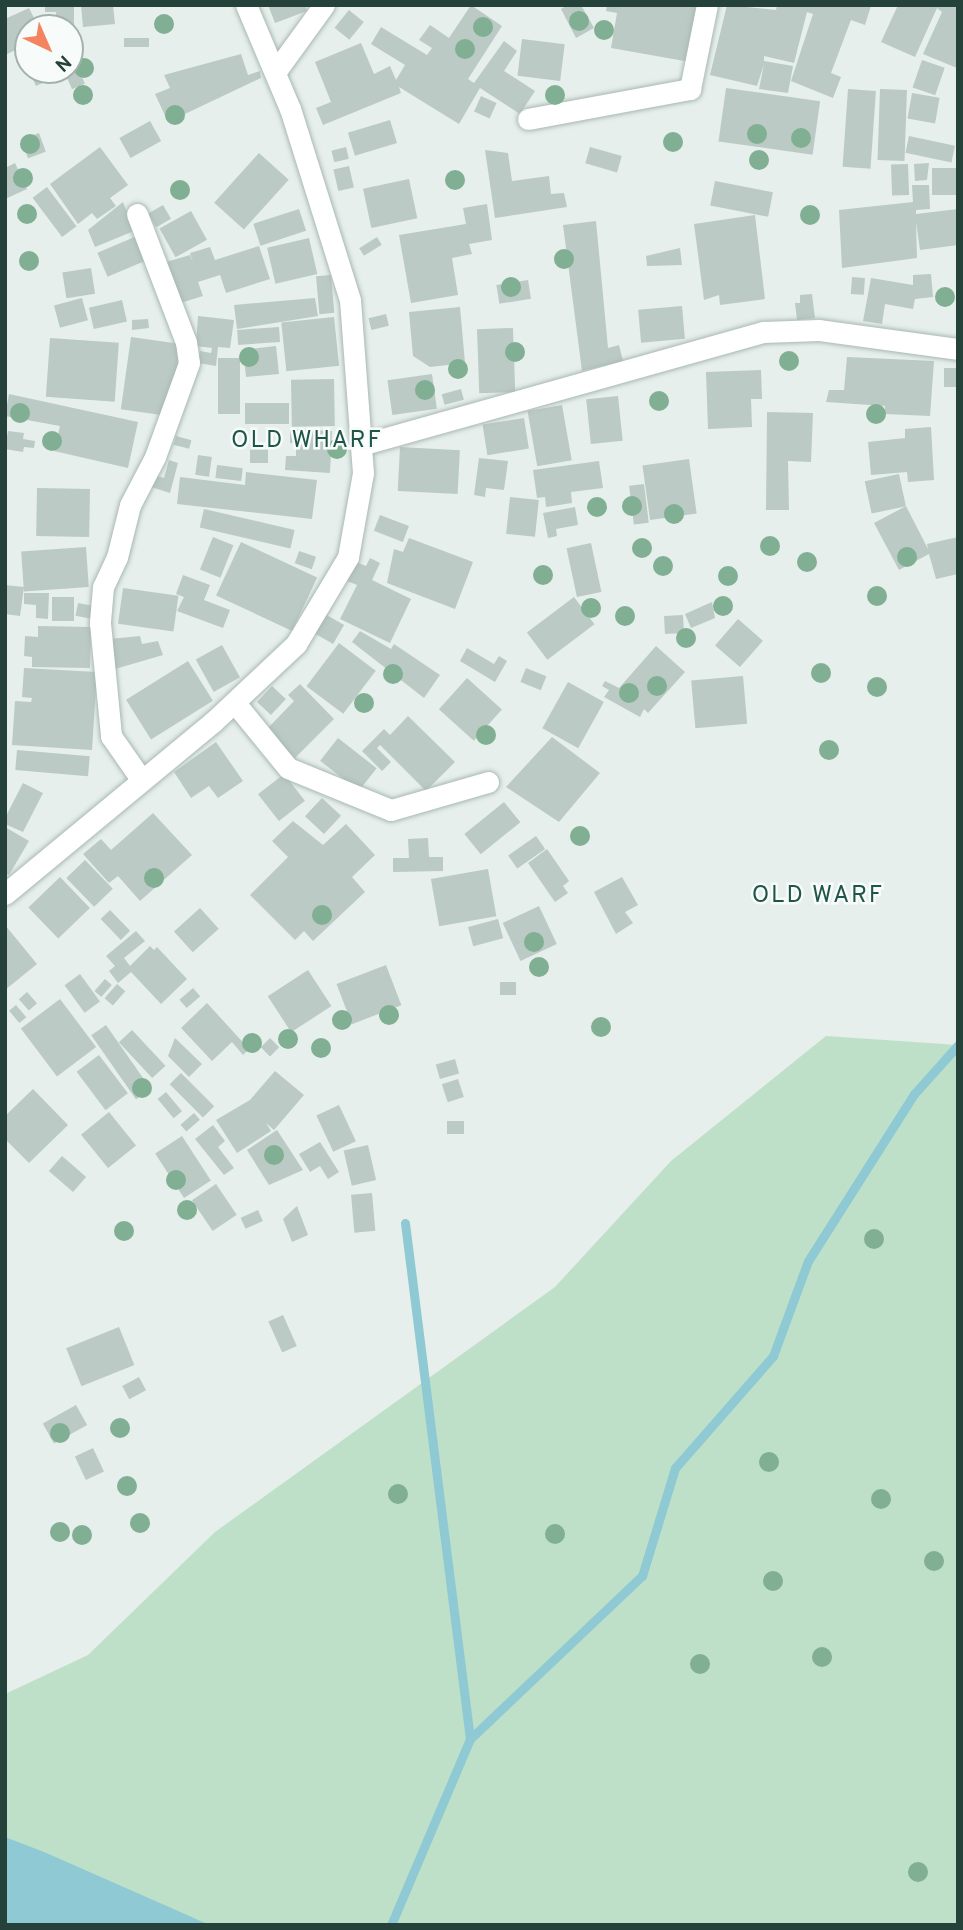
<!DOCTYPE html>
<html>
<head>
<meta charset="utf-8">
<style>
  body { margin:0 }
  #map { position:relative; width:963px; height:1930px; overflow:hidden; background:#e6efeb; font-family:Overpass,sans-serif }
  div>[style] { position:absolute }
  [style*='--x'] { left:calc(var(--x)*1px); top:calc(var(--y)*1px); width:calc(var(--w)*1px); rotate:calc(var(--a)*1deg) }
  .green>* { inset:0; background:#bfe0c8 }
  .water>* { inset:0; background:#8ec9d4 }
  .stream>* { height:9px; margin:-4.5px; padding:0 4.5px; transform-origin:4.5px; border-radius:4.5px; background:#8ec9d4 }
  .building>* { inset:0; background:#bbcac4; transform-origin:0 0 }
  .roads { filter:drop-shadow(0 0 2px #a8b8b2) drop-shadow(0 0 2px #a8b8b2) }
  .minor>* { height:21px; margin:-10.5px; padding:0 10.5px; transform-origin:10.5px; border-radius:10.5px; background:#fff }
  .trees>* { width:20px; height:20px; margin:-10px; border-radius:50%; background:#80af93 }
  span { translate:-50% -50%; white-space:nowrap; text-align:center; line-height:1.15; -webkit-text-stroke:5px #f7fbf9; paint-order:stroke }
  .neighbourhood-label { font-size:24px; color:#1f5548; letter-spacing:2px }
  .frame { position:absolute; inset:0; border:7px solid #24423a; pointer-events:none }
  .north { position:absolute; left:14px; top:14px; width:70px; height:70px; box-sizing:border-box; background:#f7fbf9; border:2px solid #a3b1ad; border-radius:50%; rotate:136deg; font-size:19px; font-weight:700; line-height:28px; text-align:center; color:#24423a }
  .north::after { content:''; display:block; margin:auto; width:24px; height:32px; background:#f4845f; clip-path:polygon(50% 0,100% 100%,50% 72%,0 100%) }
</style>
</head>
<body>
<div id="map">
  <div class="green">
    <i style="clip-path:polygon(826px 1036px,958px 1045px,958px 1925px,210px 1925px,5px 1837px,5px 1694px,88px 1655px,215px 1532px,555px 1287px,671px 1161px)"></i>
  </div>
  <div class="water">
    <i style="clip-path:polygon(5px 1837px,44px 1852px,210px 1925px,5px 1925px)"></i>
  </div>
  <div class="stream">
    <i style="--x:405;--y:1223;--w:520;--a:82.82"></i>
    <i style="--x:391;--y:1925;--w:202;--a:-67"></i>
    <i style="--x:470;--y:1739;--w:237;--a:-43.5"></i>
    <i style="--x:642;--y:1576;--w:113;--a:-73"></i>
    <i style="--x:675;--y:1468;--w:149;--a:-48.8"></i>
    <i style="--x:773;--y:1356;--w:101;--a:-69.8"></i>
    <i style="--x:808;--y:1261;--w:198;--a:-57.6"></i>
    <i style="--x:914;--y:1094;--w:66;--a:-48.1"></i>
  </div>
  <div class="building">
    <i style="clip-path:polygon(45px 5px,74px 5px,74px 28px,57px 28px,56px 12px,45px 12px)"></i>
    <i style="clip-path:polygon(81px 5px,113px 5px,115px 24px,83px 27px)"></i>
    <i style="clip-path:polygon(268px 5px,305px 5px,307px 11px,275px 23px)"></i>
    <i style="clip-path:polygon(471px 5px,502px 26px,468px 79px,474px 83px,504px 41px,517px 51px,504px 71px,535px 91px,520px 114px,480px 88px,459px 124px,399px 87px,401px 93px,323px 125px,316px 108px,331px 102px,315px 62px,361px 43px,374px 74px,390px 66px,396px 80px,405px 65px,371px 44px,381px 27px,427px 55px,432px 48px,419px 40px,430px 25px,449px 38px)"></i>
    <i style="clip-path:polygon(568px 5px,581px 5px,594px 28px,576px 38px,561px 9px)"></i>
    <i style="clip-path:polygon(607px 5px,700px 5px,690px 62px,611px 48px,617px 13px,606px 11px)"></i>
    <i style="clip-path:polygon(727px 5px,776px 10px,777px 5px,871px 6px,865px 25px,851px 20px,831px 73px,841px 77px,833px 98px,791px 81px,813px 14px,807px 12px,794px 63px,764px 56px,764px 61px,793px 66px,788px 93px,759px 89px,764px 64px,757px 86px,710px 75px)"></i>
    <i style="clip-path:polygon(898px 5px,958px 5px,957px 68px,923px 54px,942px 12px,937px 8px,915px 57px,881px 42px)"></i>
    <i style="clip-path:polygon(29px 8px,39px 28px,28px 28px,28px 44px,5px 55px,5px 19px)"></i>
    <i style="left:349px;top:10px;width:19px;height:23px;rotate:39deg"></i>
    <i style="left:149px;top:38px;width:9px;height:25px;rotate:90deg"></i>
    <i style="left:522px;top:39px;width:43px;height:37px;rotate:7deg"></i>
    <i style="clip-path:polygon(241px 54px,248px 75px,260px 71px,261px 78px,168px 122px,155px 94px,170px 88px,164px 75px)"></i>
    <i style="left:922px;top:60px;width:24px;height:29px;rotate:19deg"></i>
    <i style="clip-path:polygon(29px 70px,63px 70px,64px 73px,36px 86px)"></i>
    <i style="left:79px;top:70px;width:15px;height:14px;rotate:67deg"></i>
    <i style="left:726px;top:88px;width:95px;height:54px;rotate:8deg"></i>
    <i style="left:848px;top:89px;width:28px;height:78px;rotate:4deg"></i>
    <i style="left:880px;top:89px;width:27px;height:71px;rotate:2deg"></i>
    <i style="left:912px;top:93px;width:28px;height:26px;rotate:10deg"></i>
    <i style="left:481px;top:96px;width:17px;height:17px;rotate:24deg"></i>
    <i style="left:390px;top:120px;width:24px;height:44px;rotate:73deg"></i>
    <i style="left:150px;top:121px;width:23px;height:35px;rotate:61deg"></i>
    <i style="left:39px;top:133px;width:20px;height:19px;rotate:70deg"></i>
    <i style="left:909px;top:136px;width:47px;height:17px;rotate:12deg"></i>
    <i style="clip-path:polygon(100px 147px,128px 185px,110px 198px,116px 206px,97px 219px,92px 213px,78px 224px,50px 184px)"></i>
    <i style="left:346px;top:147px;width:12px;height:15px;rotate:76deg"></i>
    <i style="left:590px;top:147px;width:33px;height:17px;rotate:16deg"></i>
    <i style="clip-path:polygon(485px 150px,508px 153px,512px 181px,549px 176px,551px 194px,564px 193px,567px 207px,495px 218px)"></i>
    <i style="left:259px;top:153px;width:40px;height:67px;rotate:42deg"></i>
    <i style="clip-path:polygon(15px 163px,27px 189px,5px 199px,5px 168px)"></i>
    <i style="clip-path:polygon(929px 163px,927px 180px,915px 181px,914px 164px)"></i>
    <i style="left:908px;top:164px;width:31px;height:17px;rotate:88deg"></i>
    <i style="left:349px;top:166px;width:22px;height:16px;rotate:77deg"></i>
    <i style="left:958px;top:168px;width:27px;height:26px;rotate:90deg"></i>
    <i style="left:409px;top:179px;width:40px;height:47px;rotate:78deg"></i>
    <i style="left:715px;top:181px;width:59px;height:25px;rotate:11deg"></i>
    <i style="clip-path:polygon(912px 185px,929px 185px,930px 209px,916px 210px,916px 214px,958px 209px,958px 245px,920px 250px,916px 222px,917px 258px,842px 268px,839px 210px,913px 202px)"></i>
    <i style="left:47px;top:187px;width:49px;height:18px;rotate:53deg"></i>
    <i style="clip-path:polygon(123px 202px,134px 231px,95px 247px,88px 230px)"></i>
    <i style="clip-path:polygon(487px 204px,492px 240px,469px 244px,472px 254px,452px 258px,458px 295px,411px 303px,399px 235px,466px 224px,463px 208px)"></i>
    <i style="left:163px;top:205px;width:16px;height:17px;rotate:60deg"></i>
    <i style="left:299px;top:209px;width:23px;height:48px;rotate:72deg"></i>
    <i style="left:191px;top:211px;width:33px;height:36px;rotate:61deg"></i>
    <i style="clip-path:polygon(755px 215px,765px 299px,720px 305px,719px 295px,704px 300px,694px 224px)"></i>
    <i style="clip-path:polygon(596px 221px,608px 348px,619px 345px,623px 361px,582px 371px,563px 225px)"></i>
    <i style="left:137px;top:236px;width:26px;height:43px;rotate:67deg"></i>
    <i style="left:377px;top:237px;width:9px;height:21px;rotate:58deg"></i>
    <i style="left:309px;top:238px;width:37px;height:43px;rotate:77deg"></i>
    <i style="clip-path:polygon(259px 246px,270px 279px,226px 293px,220px 275px,198px 282px,203px 296px,177px 304px,163px 263px,190px 255px,193px 263px,190px 253px,210px 247px,215px 260px)"></i>
    <i style="clip-path:polygon(680px 248px,682px 265px,647px 266px,646px 256px)"></i>
    <i style="left:91px;top:268px;width:26px;height:29px;rotate:81deg"></i>
    <i style="clip-path:polygon(931px 274px,933px 297px,915px 299px,913px 309px,885px 304px,882px 324px,863px 321px,871px 278px,913px 285px,913px 275px)"></i>
    <i style="left:331px;top:275px;width:38px;height:15px;rotate:85deg"></i>
    <i style="left:852px;top:277px;width:13px;height:17px;rotate:4deg"></i>
    <i style="left:528px;top:280px;width:19px;height:32px;rotate:81deg"></i>
    <i style="clip-path:polygon(812px 294px,815px 318px,797px 320px,795px 303px,800px 303px,800px 295px)"></i>
    <i style="left:82px;top:298px;width:23px;height:29px;rotate:75deg"></i>
    <i style="clip-path:polygon(315px 298px,318px 316px,237px 329px,234px 305px)"></i>
    <i style="left:122px;top:300px;width:22px;height:34px;rotate:77deg"></i>
    <i style="left:682px;top:306px;width:33px;height:44px;rotate:85deg"></i>
    <i style="clip-path:polygon(460px 307px,465px 363px,430px 367px,413px 356px,409px 312px)"></i>
    <i style="left:386px;top:314px;width:12px;height:18px;rotate:76deg"></i>
    <i style="clip-path:polygon(198px 316px,234px 320px,230px 348px,218px 347px,216px 366px,198px 363px,200px 351px,211px 353px,212px 348px,196px 346px)"></i>
    <i style="left:334px;top:317px;width:49px;height:53px;rotate:84deg"></i>
    <i style="clip-path:polygon(148px 319px,149px 328px,132px 330px,132px 320px)"></i>
    <i style="left:279px;top:327px;width:15px;height:42px;rotate:86deg"></i>
    <i style="left:513px;top:328px;width:64px;height:36px;rotate:88deg"></i>
    <i style="left:131px;top:337px;width:50px;height:73px;rotate:8deg"></i>
    <i style="left:50px;top:338px;width:69px;height:59px;rotate:4deg"></i>
    <i style="clip-path:polygon(276px 346px,279px 374px,246px 377px,244px 358px,252px 357px,250px 349px)"></i>
    <i style="clip-path:polygon(847px 357px,934px 361px,930px 416px,885px 414px,885px 406px,826px 402px,829px 390px,844px 390px)"></i>
    <i style="left:218px;top:358px;width:22px;height:56px"></i>
    <i style="left:944px;top:368px;width:14px;height:19px"></i>
    <i style="clip-path:polygon(761px 370px,762px 399px,751px 399px,752px 427px,708px 429px,706px 372px)"></i>
    <i style="left:432px;top:374px;width:35px;height:45px;rotate:82deg"></i>
    <i style="left:334px;top:379px;width:47px;height:43px;rotate:89deg"></i>
    <i style="left:461px;top:389px;width:11px;height:20px;rotate:75deg"></i>
    <i style="clip-path:polygon(9px 394px,138px 422px,128px 468px,54px 451px,60px 426px,5px 416px)"></i>
    <i style="left:618px;top:396px;width:45px;height:32px;rotate:84deg"></i>
    <i style="left:289px;top:403px;width:21px;height:44px;rotate:90deg"></i>
    <i style="left:562px;top:405px;width:56px;height:35px;rotate:80deg"></i>
    <i style="clip-path:polygon(767px 412px,813px 413px,811px 462px,788px 461px,789px 510px,766px 510px)"></i>
    <i style="left:524px;top:418px;width:31px;height:42px;rotate:81deg"></i>
    <i style="clip-path:polygon(931px 427px,934px 480px,908px 482px,907px 472px,871px 475px,868px 442px,905px 438px,905px 429px)"></i>
    <i style="clip-path:polygon(290px 429px,332px 431px,330px 473px,285px 470px,286px 456px,296px 456px,296px 443px,290px 443px)"></i>
    <i style="clip-path:polygon(8px 431px,24px 433px,23px 439px,35px 441px,34px 448px,24px 447px,23px 452px,5px 449px)"></i>
    <i style="left:176px;top:436px;width:16px;height:9px;rotate:15deg"></i>
    <i style="left:250px;top:445px;width:18px;height:18px"></i>
    <i style="left:400px;top:447px;width:60px;height:44px;rotate:3deg"></i>
    <i style="left:198px;top:455px;width:14px;height:20px;rotate:8deg"></i>
    <i style="clip-path:polygon(479px 458px,508px 461px,504px 490px,486px 488px,485px 497px,474px 495px)"></i>
    <i style="left:689px;top:459px;width:55px;height:47px;rotate:82deg"></i>
    <i style="clip-path:polygon(169px 460px,178px 463px,170px 493px,151px 487px,155px 475px,164px 478px)"></i>
    <i style="clip-path:polygon(599px 461px,603px 488px,571px 492px,572px 503px,546px 507px,545px 497px,537px 498px,533px 470px)"></i>
    <i style="left:217px;top:465px;width:26px;height:13px;rotate:7deg"></i>
    <i style="clip-path:polygon(246px 472px,317px 480px,312px 519px,177px 504px,180px 477px,245px 485px)"></i>
    <i style="left:899px;top:474px;width:33px;height:35px;rotate:78deg"></i>
    <i style="left:644px;top:484px;width:39px;height:15px;rotate:83deg"></i>
    <i style="left:37px;top:488px;width:53px;height:48px;rotate:1deg"></i>
    <i style="left:510px;top:497px;width:29px;height:37px;rotate:6deg"></i>
    <i style="clip-path:polygon(906px 506px,928px 549px,927px 544px,958px 537px,958px 574px,936px 579px,929px 554px,899px 570px,874px 523px)"></i>
    <i style="clip-path:polygon(575px 507px,578px 525px,556px 529px,557px 536px,548px 538px,543px 513px)"></i>
    <i style="left:204px;top:509px;width:93px;height:19px;rotate:13deg"></i>
    <i style="left:380px;top:515px;width:31px;height:17px;rotate:21deg"></i>
    <i style="left:213px;top:537px;width:22px;height:35px;rotate:22deg"></i>
    <i style="clip-path:polygon(409px 538px,473px 562px,455px 609px,387px 583px,394px 549px,403px 552px)"></i>
    <i style="left:241px;top:542px;width:84px;height:59px;rotate:25deg"></i>
    <i style="left:591px;top:543px;width:50px;height:25px;rotate:78deg"></i>
    <i style="left:86px;top:547px;width:40px;height:65px;rotate:86deg"></i>
    <i style="left:299px;top:551px;width:18px;height:13px;rotate:19deg"></i>
    <i style="clip-path:polygon(370px 558px,380px 563px,372px 580px,411px 599px,390px 643px,340px 619px,357px 585px,347px 581px,356px 562px,366px 566px)"></i>
    <i style="clip-path:polygon(183px 575px,210px 585px,204px 600px,230px 610px,223px 628px,177px 611px,184px 597px,176px 594px)"></i>
    <i style="clip-path:polygon(5px 585px,24px 587px,20px 616px,5px 614px)"></i>
    <i style="left:123px;top:588px;width:56px;height:36px;rotate:8deg"></i>
    <i style="clip-path:polygon(24px 593px,49px 593px,48px 619px,36px 618px,36px 605px,24px 604px)"></i>
    <i style="left:52px;top:597px;width:22px;height:24px"></i>
    <i style="left:574px;top:597px;width:34px;height:59px;rotate:53deg"></i>
    <i style="clip-path:polygon(712px 602px,715px 618px,691px 628px,685px 614px)"></i>
    <i style="left:78px;top:603px;width:20px;height:13px;rotate:11deg"></i>
    <i style="left:325px;top:614px;width:22px;height:22px;rotate:30deg"></i>
    <i style="left:683px;top:615px;width:18px;height:19px;rotate:87deg"></i>
    <i style="left:738px;top:619px;width:33px;height:35px;rotate:41deg"></i>
    <i style="clip-path:polygon(38px 626px,91px 627px,90px 668px,32px 667px,32px 657px,24px 656px,25px 636px,38px 637px)"></i>
    <i style="clip-path:polygon(360px 631px,391px 649px,394px 644px,440px 675px,424px 698px,352px 642px)"></i>
    <i style="clip-path:polygon(140px 636px,142px 644px,158px 641px,163px 655px,115px 669px,110px 639px)"></i>
    <i style="left:339px;top:643px;width:46px;height:54px;rotate:37deg"></i>
    <i style="left:222px;top:645px;width:37px;height:30px;rotate:61deg"></i>
    <i style="clip-path:polygon(656px 646px,685px 672px,648px 713px,644px 709px,640px 717px,604px 697px,609px 690px,602px 686px,605px 681px,619px 688px)"></i>
    <i style="clip-path:polygon(467px 648px,494px 664px,499px 656px,507px 661px,495px 682px,460px 661px)"></i>
    <i style="left:188px;top:661px;width:47px;height:73px;rotate:58deg"></i>
    <i style="clip-path:polygon(24px 668px,97px 672px,92px 750px,12px 745px,15px 701px,31px 702px,32px 698px,22px 697px)"></i>
    <i style="left:526px;top:668px;width:22px;height:15px;rotate:22deg"></i>
    <i style="left:743px;top:676px;width:48px;height:52px;rotate:85deg"></i>
    <i style="left:467px;top:678px;width:47px;height:42px;rotate:42deg"></i>
    <i style="left:568px;top:682px;width:41px;height:53px;rotate:29deg"></i>
    <i style="clip-path:polygon(300px 684px,334px 719px,295px 758px,267px 729px,294px 701px,288px 695px)"></i>
    <i style="left:272px;top:686px;width:19px;height:22px;rotate:43deg"></i>
    <i style="clip-path:polygon(408px 716px,455px 762px,426px 791px,380px 745px,377px 748px,391px 762px,382px 771px,362px 751px,384px 729px,390px 735px)"></i>
    <i style="clip-path:polygon(552px 737px,600px 773px,559px 822px,506px 787px)"></i>
    <i style="left:338px;top:738px;width:49px;height:29px;rotate:38deg"></i>
    <i style="clip-path:polygon(216px 742px,243px 781px,218px 798px,209px 786px,191px 798px,174px 772px)"></i>
    <i style="left:17px;top:750px;width:73px;height:20px;rotate:5deg"></i>
    <i style="left:284px;top:774px;width:34px;height:33px;rotate:52deg"></i>
    <i style="clip-path:polygon(23px 783px,43px 793px,23px 832px,5px 824px,5px 818px)"></i>
    <i style="left:322px;top:798px;width:26px;height:25px;rotate:43deg"></i>
    <i style="left:504px;top:802px;width:26px;height:51px;rotate:51deg"></i>
    <i style="clip-path:polygon(153px 813px,192px 855px,140px 901px,118px 876px,109px 883px,83px 854px,101px 839px,111px 850px)"></i>
    <i style="clip-path:polygon(293px 821px,323px 845px,346px 824px,375px 855px,352px 877px,365px 892px,313px 941px,304px 931px,295px 940px,250px 895px,288px 857px,272px 841px)"></i>
    <i style="clip-path:polygon(5px 827px,29px 841px,9px 875px,5px 873px)"></i>
    <i style="left:536px;top:836px;width:16px;height:34px;rotate:55deg"></i>
    <i style="clip-path:polygon(428px 838px,429px 857px,443px 857px,443px 871px,393px 872px,393px 858px,409px 858px,408px 839px)"></i>
    <i style="clip-path:polygon(547px 849px,569px 881px,563px 886px,568px 893px,555px 902px,528px 863px)"></i>
    <i style="left:85px;top:860px;width:40px;height:26px;rotate:46deg"></i>
    <i style="left:488px;top:869px;width:48px;height:58px;rotate:80deg"></i>
    <i style="left:60px;top:877px;width:43px;height:44px;rotate:46deg"></i>
    <i style="clip-path:polygon(622px 877px,638px 905px,625px 912px,633px 923px,616px 934px,594px 892px)"></i>
    <i style="left:539px;top:906px;width:42px;height:40px;rotate:65deg"></i>
    <i style="left:200px;top:908px;width:28px;height:35px;rotate:48deg"></i>
    <i style="left:110px;top:910px;width:29px;height:13px;rotate:46deg"></i>
    <i style="left:498px;top:919px;width:20px;height:31px;rotate:75deg"></i>
    <i style="clip-path:polygon(5px 925px,37px 964px,5px 990px)"></i>
    <i style="clip-path:polygon(136px 931px,145px 941px,124px 958px,130px 966px,150px 946px,154px 950px,157px 947px,187px 979px,161px 1004px,131px 972px,118px 983px,109px 971px,115px 966px,106px 956px)"></i>
    <i style="left:386px;top:965px;width:43px;height:53px;rotate:69deg"></i>
    <i style="left:308px;top:970px;width:43px;height:48px;rotate:57deg"></i>
    <i style="left:80px;top:974px;width:34px;height:19px;rotate:54deg"></i>
    <i style="left:105px;top:979px;width:9px;height:16px;rotate:41deg"></i>
    <i style="left:516px;top:982px;width:13px;height:16px;rotate:90deg"></i>
    <i style="left:117px;top:984px;width:11px;height:19px;rotate:41deg"></i>
    <i style="left:193px;top:988px;width:11px;height:18px;rotate:49deg"></i>
    <i style="left:27px;top:992px;width:15px;height:11px;rotate:48deg"></i>
    <i style="left:60px;top:999px;width:60px;height:49px;rotate:53deg"></i>
    <i style="clip-path:polygon(207px 1003px,249px 1049px,243px 1055px,232px 1042px,212px 1061px,181px 1028px)"></i>
    <i style="left:16px;top:1005px;width:16px;height:9px;rotate:50deg"></i>
    <i style="left:106px;top:1025px;width:78px;height:18px;rotate:55deg"></i>
    <i style="left:132px;top:1030px;width:49px;height:18px;rotate:47deg"></i>
    <i style="clip-path:polygon(175px 1038px,202px 1064px,189px 1077px,168px 1056px)"></i>
    <i style="left:270px;top:1038px;width:13px;height:13px;rotate:45deg"></i>
    <i style="left:99px;top:1055px;width:48px;height:28px;rotate:53deg"></i>
    <i style="left:455px;top:1059px;width:15px;height:20px;rotate:74deg"></i>
    <i style="clip-path:polygon(275px 1071px,304px 1095px,274px 1130px,266px 1123px,271px 1131px,237px 1153px,216px 1120px,250px 1100px)"></i>
    <i style="left:181px;top:1073px;width:47px;height:16px;rotate:45deg"></i>
    <i style="left:458px;top:1079px;width:19px;height:17px;rotate:72deg"></i>
    <i style="clip-path:polygon(33px 1089px,68px 1125px,29px 1163px,5px 1139px,5px 1116px)"></i>
    <i style="left:166px;top:1092px;width:25px;height:11px;rotate:50deg"></i>
    <i style="left:339px;top:1105px;width:40px;height:25px;rotate:65deg"></i>
    <i style="left:109px;top:1112px;width:43px;height:36px;rotate:51deg"></i>
    <i style="left:194px;top:1113px;width:9px;height:18px;rotate:49deg"></i>
    <i style="left:447px;top:1121px;width:17px;height:13px"></i>
    <i style="clip-path:polygon(213px 1125px,225px 1141px,218px 1147px,234px 1168px,224px 1175px,195px 1139px)"></i>
    <i style="clip-path:polygon(277px 1130px,303px 1170px,269px 1185px,247px 1150px)"></i>
    <i style="left:182px;top:1136px;width:53px;height:32px;rotate:57deg"></i>
    <i style="clip-path:polygon(320px 1142px,339px 1172px,328px 1179px,320px 1166px,310px 1172px,299px 1154px)"></i>
    <i style="left:368px;top:1145px;width:36px;height:25px;rotate:77deg"></i>
    <i style="left:62px;top:1156px;width:32px;height:20px;rotate:41deg"></i>
    <i style="left:216px;top:1184px;width:37px;height:29px;rotate:56deg"></i>
    <i style="left:372px;top:1193px;width:38px;height:21px;rotate:85deg"></i>
    <i style="clip-path:polygon(297px 1206px,308px 1235px,292px 1242px,283px 1219px)"></i>
    <i style="left:258px;top:1210px;width:12px;height:19px;rotate:66deg"></i>
    <i style="left:283px;top:1315px;width:34px;height:16px;rotate:66deg"></i>
    <i style="left:119px;top:1327px;width:41px;height:57px;rotate:68deg"></i>
    <i style="left:139px;top:1377px;width:15px;height:19px;rotate:62deg"></i>
    <i style="left:76px;top:1405px;width:23px;height:38px;rotate:61deg"></i>
    <i style="left:93px;top:1448px;width:26px;height:20px;rotate:65deg"></i>
  </div>
  <div class="roads">
    <div class="minor">
      <i style="--x:276;--y:71;--w:82;--a:-54"></i>
      <i style="--x:528;--y:119;--w:165;--a:-10.5"></i>
      <i style="--x:690;--y:89;--w:86;--a:-78.6"></i>
      <i style="--x:137;--y:214;--w:137;--a:69.1"></i>
      <i style="--x:186;--y:342;--w:21;--a:82"></i>
      <i style="--x:189;--y:363;--w:100;--a:109.9"></i>
      <i style="--x:155;--y:457;--w:54;--a:117.5"></i>
      <i style="--x:130;--y:505;--w:54;--a:104"></i>
      <i style="--x:117;--y:557;--w:33;--a:115"></i>
      <i style="--x:103;--y:587;--w:36;--a:95"></i>
      <i style="--x:100;--y:623;--w:114;--a:84.4"></i>
      <i style="--x:111;--y:736;--w:52;--a:55.1"></i>
      <i style="--x:361;--y:445;--w:418;--a:-15.7"></i>
      <i style="--x:763;--y:332;--w:56;--a:-2"></i>
      <i style="--x:819;--y:330;--w:140;--a:7.8"></i>
      <i style="--x:235;--y:703;--w:84;--a:50.8"></i>
      <i style="--x:288;--y:768;--w:111;--a:22.2"></i>
      <i style="--x:391;--y:810;--w:101;--a:-16.1"></i>
      <i style="--x:5;--y:894;--w:270;--a:-39.6"></i>
      <i style="--x:213;--y:722;--w:114;--a:-43.2"></i>
      <i style="--x:296;--y:644;--w:101;--a:-59.1"></i>
      <i style="--x:348;--y:557;--w:85;--a:-79.9"></i>
      <i style="--x:363;--y:473;--w:173;--a:-94.3"></i>
      <i style="--x:350;--y:300;--w:200;--a:-107.4"></i>
      <i style="--x:290;--y:109;--w:113;--a:-112.9"></i>
    </div>
  </div>
  <div class="trees">
    <i style="left:579px;top:21px"></i>
    <i style="left:164px;top:24px"></i>
    <i style="left:483px;top:27px"></i>
    <i style="left:604px;top:30px"></i>
    <i style="left:465px;top:49px"></i>
    <i style="left:84px;top:68px"></i>
    <i style="left:83px;top:95px"></i>
    <i style="left:555px;top:95px"></i>
    <i style="left:175px;top:115px"></i>
    <i style="left:757px;top:134px"></i>
    <i style="left:801px;top:138px"></i>
    <i style="left:673px;top:142px"></i>
    <i style="left:30px;top:144px"></i>
    <i style="left:759px;top:160px"></i>
    <i style="left:23px;top:178px"></i>
    <i style="left:455px;top:180px"></i>
    <i style="left:180px;top:190px"></i>
    <i style="left:27px;top:214px"></i>
    <i style="left:810px;top:215px"></i>
    <i style="left:564px;top:259px"></i>
    <i style="left:29px;top:261px"></i>
    <i style="left:511px;top:287px"></i>
    <i style="left:945px;top:297px"></i>
    <i style="left:515px;top:352px"></i>
    <i style="left:249px;top:357px"></i>
    <i style="left:789px;top:361px"></i>
    <i style="left:458px;top:369px"></i>
    <i style="left:425px;top:390px"></i>
    <i style="left:659px;top:401px"></i>
    <i style="left:20px;top:413px"></i>
    <i style="left:876px;top:414px"></i>
    <i style="left:52px;top:441px"></i>
    <i style="left:337px;top:449px"></i>
    <i style="left:632px;top:506px"></i>
    <i style="left:597px;top:507px"></i>
    <i style="left:674px;top:514px"></i>
    <i style="left:770px;top:546px"></i>
    <i style="left:642px;top:548px"></i>
    <i style="left:907px;top:557px"></i>
    <i style="left:807px;top:562px"></i>
    <i style="left:663px;top:566px"></i>
    <i style="left:543px;top:575px"></i>
    <i style="left:728px;top:576px"></i>
    <i style="left:877px;top:596px"></i>
    <i style="left:723px;top:606px"></i>
    <i style="left:591px;top:608px"></i>
    <i style="left:625px;top:616px"></i>
    <i style="left:686px;top:638px"></i>
    <i style="left:821px;top:673px"></i>
    <i style="left:393px;top:674px"></i>
    <i style="left:657px;top:686px"></i>
    <i style="left:877px;top:687px"></i>
    <i style="left:629px;top:693px"></i>
    <i style="left:364px;top:703px"></i>
    <i style="left:486px;top:735px"></i>
    <i style="left:829px;top:750px"></i>
    <i style="left:580px;top:836px"></i>
    <i style="left:154px;top:878px"></i>
    <i style="left:322px;top:915px"></i>
    <i style="left:534px;top:942px"></i>
    <i style="left:539px;top:967px"></i>
    <i style="left:389px;top:1015px"></i>
    <i style="left:342px;top:1020px"></i>
    <i style="left:601px;top:1027px"></i>
    <i style="left:288px;top:1039px"></i>
    <i style="left:252px;top:1043px"></i>
    <i style="left:321px;top:1048px"></i>
    <i style="left:142px;top:1088px"></i>
    <i style="left:274px;top:1155px"></i>
    <i style="left:176px;top:1180px"></i>
    <i style="left:187px;top:1210px"></i>
    <i style="left:124px;top:1231px"></i>
    <i style="left:874px;top:1239px"></i>
    <i style="left:120px;top:1428px"></i>
    <i style="left:60px;top:1433px"></i>
    <i style="left:769px;top:1462px"></i>
    <i style="left:127px;top:1486px"></i>
    <i style="left:398px;top:1494px"></i>
    <i style="left:881px;top:1499px"></i>
    <i style="left:140px;top:1523px"></i>
    <i style="left:60px;top:1532px"></i>
    <i style="left:555px;top:1534px"></i>
    <i style="left:82px;top:1535px"></i>
    <i style="left:934px;top:1561px"></i>
    <i style="left:773px;top:1581px"></i>
    <i style="left:822px;top:1657px"></i>
    <i style="left:700px;top:1664px"></i>
    <i style="left:918px;top:1872px"></i>
  </div>
  <div class="neighbourhood-label">
    <span style="left:307px;top:442px">OLD WHARF</span>
    <span style="left:818px;top:897px">OLD WARF</span>
  </div>
  <div class="frame"></div>
  <div class="north">N</div>
</div>
</body>
</html>
